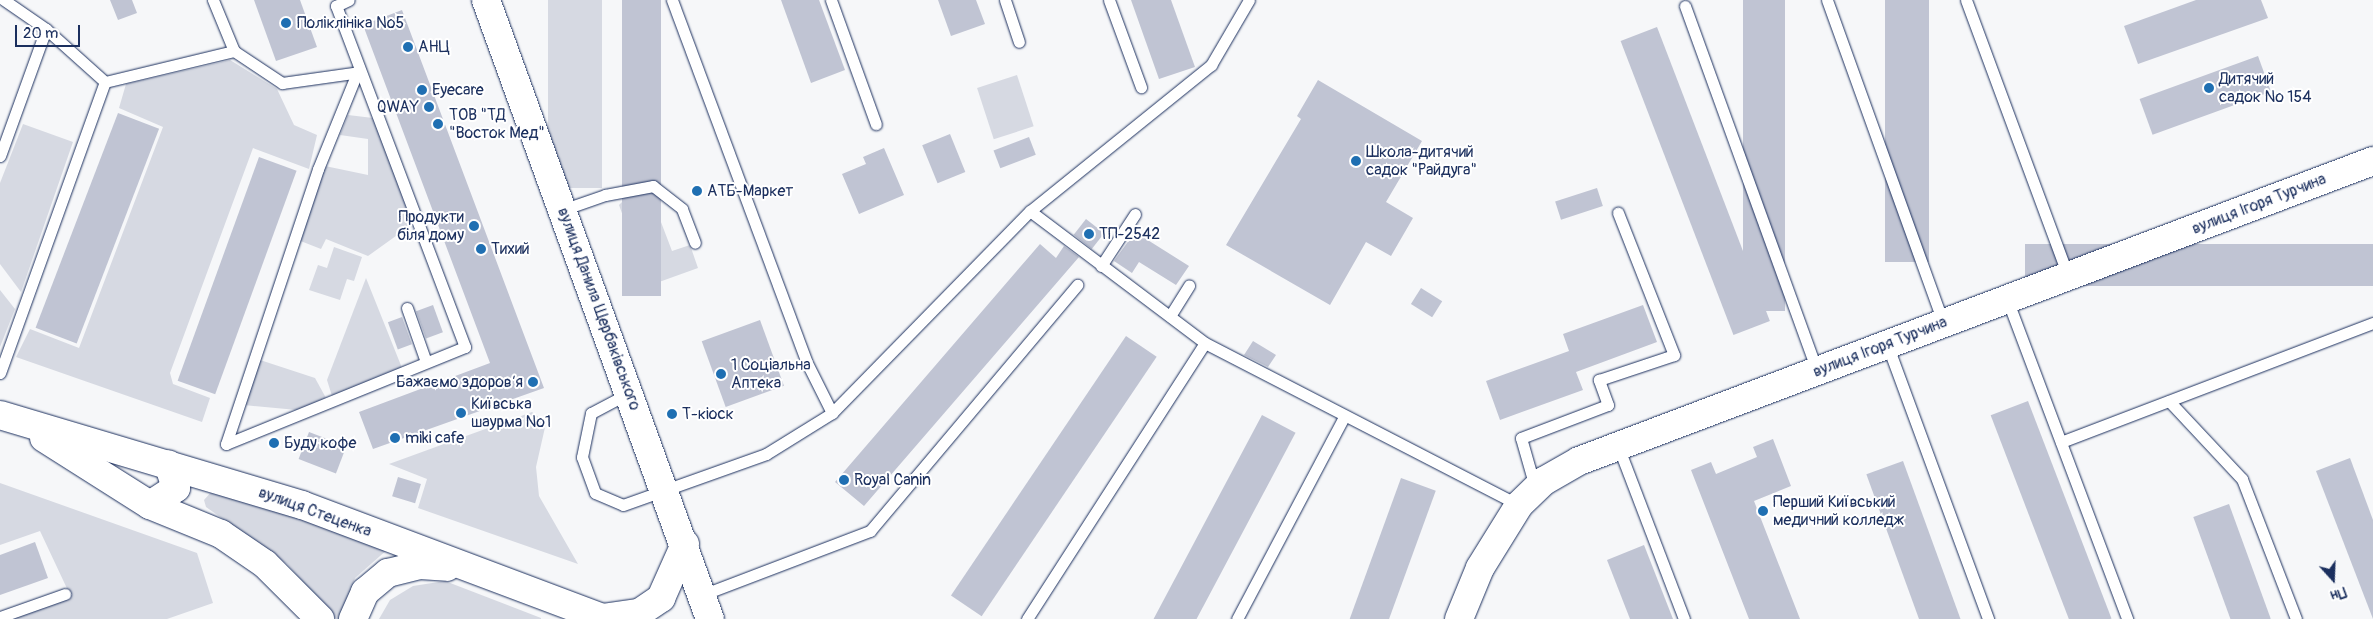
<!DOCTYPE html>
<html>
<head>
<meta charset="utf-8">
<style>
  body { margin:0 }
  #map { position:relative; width:2373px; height:619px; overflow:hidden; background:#f6f7f9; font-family:Pangolin,sans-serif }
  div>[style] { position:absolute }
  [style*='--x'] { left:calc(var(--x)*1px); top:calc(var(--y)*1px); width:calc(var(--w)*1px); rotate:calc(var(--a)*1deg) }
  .green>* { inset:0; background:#d6d9e2; transform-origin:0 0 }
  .building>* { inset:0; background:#c0c4d3; transform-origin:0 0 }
  .roads { filter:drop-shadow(0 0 1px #1b2f5e) drop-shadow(0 0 1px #1b2f5e) }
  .service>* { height:11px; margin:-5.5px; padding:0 5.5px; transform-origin:5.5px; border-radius:5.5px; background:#fff }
  .tertiary>* { height:28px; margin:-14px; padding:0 14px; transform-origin:14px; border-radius:14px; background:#fff }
  .secondary>* { height:28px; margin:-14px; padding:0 14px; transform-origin:14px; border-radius:14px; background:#fff }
  .dots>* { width:14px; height:14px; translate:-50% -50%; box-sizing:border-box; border:2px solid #fff; border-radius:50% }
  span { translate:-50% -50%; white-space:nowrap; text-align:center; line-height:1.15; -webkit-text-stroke:4px #fff; paint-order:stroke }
  .poi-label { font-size:16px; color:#1b2f5e }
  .left { translate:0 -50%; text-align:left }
  .right { translate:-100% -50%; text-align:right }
  .street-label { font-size:16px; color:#1b2f5e }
  .north { position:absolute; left:2308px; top:554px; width:50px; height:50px; -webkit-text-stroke:4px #fff; paint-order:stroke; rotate:160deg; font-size:14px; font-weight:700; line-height:20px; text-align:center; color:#1b2f5e }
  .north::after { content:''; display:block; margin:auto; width:18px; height:22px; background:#1b2f5e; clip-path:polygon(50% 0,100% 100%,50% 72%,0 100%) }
  .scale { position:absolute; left:15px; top:25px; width:65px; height:22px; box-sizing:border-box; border:2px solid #1b2f5e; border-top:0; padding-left:6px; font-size:15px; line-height:18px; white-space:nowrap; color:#1b2f5e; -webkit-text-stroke:4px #fff; paint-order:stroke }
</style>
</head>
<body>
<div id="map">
  <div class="green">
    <i style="left:548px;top:0;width:54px;height:188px"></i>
    <i style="clip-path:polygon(230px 60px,277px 89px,294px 125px,317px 135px,309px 169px,253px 148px,170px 373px,173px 384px,210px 398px,202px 422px,16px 357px,30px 329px,79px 348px,163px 127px,119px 108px,126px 84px)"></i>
    <i style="left:1017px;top:75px;width:54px;height:42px;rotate:72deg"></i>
    <i style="clip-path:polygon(348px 115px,373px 118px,414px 223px,368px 256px,326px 239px,321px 249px,298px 240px,325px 166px,368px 175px,368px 139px,340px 135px)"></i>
    <i style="clip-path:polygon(23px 124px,73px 142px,21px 292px,0 264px,0 183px)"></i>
    <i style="clip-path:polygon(623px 201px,653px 201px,672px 251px,690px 245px,698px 268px,648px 286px,619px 205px)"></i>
    <i style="clip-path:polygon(334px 247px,362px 257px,354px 281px,347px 279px,340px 300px,309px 290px,318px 265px,327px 268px)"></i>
    <i style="clip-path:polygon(366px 278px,402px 368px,332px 396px,327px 380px)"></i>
    <i style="clip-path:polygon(0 290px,15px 309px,0 347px)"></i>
    <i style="clip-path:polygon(257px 359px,315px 378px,326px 398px,297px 410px,244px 405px)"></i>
    <i style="clip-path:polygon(532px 412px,546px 423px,536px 467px,539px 496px,578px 564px,418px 508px,427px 479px,389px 464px)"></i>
    <i style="clip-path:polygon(0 483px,197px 553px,213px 603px,167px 619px,9px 619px,71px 597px,40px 531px,0 545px)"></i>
    <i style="clip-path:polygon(213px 490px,220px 491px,388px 549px,355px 578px,340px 619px,336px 619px,287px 564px,206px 507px,204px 500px)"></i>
    <i style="clip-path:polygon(445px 581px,541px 618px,541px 619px,379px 619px,390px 600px,413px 586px)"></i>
  </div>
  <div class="building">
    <i style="clip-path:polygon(110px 0,132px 0,137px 13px,118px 20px)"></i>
    <i style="clip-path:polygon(254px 0,300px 0,317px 47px,276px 61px)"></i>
    <i style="left:622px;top:0;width:39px;height:296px"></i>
    <i style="clip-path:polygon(781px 0,819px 0,845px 70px,811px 83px)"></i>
    <i style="clip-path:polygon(938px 0,976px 0,985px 24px,951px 36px)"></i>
    <i style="clip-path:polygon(1131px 0,1171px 0,1195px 67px,1159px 79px)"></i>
    <i style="left:1743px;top:0;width:42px;height:311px"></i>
    <i style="left:1885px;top:0;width:44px;height:262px"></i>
    <i style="clip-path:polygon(2196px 0,2261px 0,2268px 18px,2138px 64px,2124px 26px)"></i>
    <i style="clip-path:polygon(402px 10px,544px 388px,373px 449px,359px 412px,490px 363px,363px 25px)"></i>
    <i style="left:1657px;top:27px;width:315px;height:39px;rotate:69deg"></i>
    <i style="left:2258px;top:56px;width:38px;height:126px;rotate:70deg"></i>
    <i style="clip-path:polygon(1318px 80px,1422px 141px,1386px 202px,1413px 218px,1391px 256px,1366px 242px,1330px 305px,1226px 245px,1301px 119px,1297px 116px)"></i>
    <i style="left:118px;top:113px;width:44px;height:230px;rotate:21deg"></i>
    <i style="left:950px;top:134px;width:41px;height:30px;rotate:68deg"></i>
    <i style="left:1029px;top:137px;width:19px;height:38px;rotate:69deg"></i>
    <i style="clip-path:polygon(884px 148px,904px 195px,859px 214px,842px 174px,866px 164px,863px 157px)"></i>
    <i style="left:259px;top:157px;width:40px;height:238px;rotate:20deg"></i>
    <i style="left:1597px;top:188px;width:19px;height:44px;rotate:72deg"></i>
    <i style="left:1086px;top:219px;width:23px;height:20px;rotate:38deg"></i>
    <i style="clip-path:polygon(1135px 232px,1189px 266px,1176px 285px,1139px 262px,1132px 273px,1114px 261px)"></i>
    <i style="clip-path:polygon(1040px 244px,1056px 258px,1064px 246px,1079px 257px,864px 506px,835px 482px)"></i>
    <i style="left:2373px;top:244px;width:42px;height:348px;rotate:90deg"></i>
    <i style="left:1421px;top:288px;width:25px;height:19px;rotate:32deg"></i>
    <i style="left:433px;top:305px;width:29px;height:18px;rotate:70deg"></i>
    <i style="clip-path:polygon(1643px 305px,1657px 342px,1576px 372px,1583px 390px,1500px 420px,1486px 381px,1569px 351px,1563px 334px)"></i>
    <i style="left:402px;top:317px;width:29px;height:15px;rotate:70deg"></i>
    <i style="left:760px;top:320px;width:70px;height:62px;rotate:70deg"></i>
    <i style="left:1126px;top:336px;width:37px;height:313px;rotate:34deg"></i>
    <i style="clip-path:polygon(1253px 341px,1276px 355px,1268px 367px,1244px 355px)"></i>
    <i style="left:2028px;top:401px;width:233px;height:40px;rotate:69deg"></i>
    <i style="left:1262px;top:415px;width:38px;height:231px;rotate:28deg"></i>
    <i style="left:309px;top:432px;width:40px;height:29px;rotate:21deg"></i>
    <i style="clip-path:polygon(1773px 439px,1791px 486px,1754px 501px,1800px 619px,1749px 619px,1691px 470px,1711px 462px,1716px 474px,1757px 457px,1753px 447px)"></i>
    <i style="clip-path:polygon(2350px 458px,2373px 520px,2373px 619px,2316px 471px)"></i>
    <i style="left:1903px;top:461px;width:169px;height:39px;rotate:70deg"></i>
    <i style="left:398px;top:477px;width:24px;height:20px;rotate:17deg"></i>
    <i style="left:1401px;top:478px;width:37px;height:152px;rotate:20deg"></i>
    <i style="left:2229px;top:504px;width:122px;height:38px;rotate:70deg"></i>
    <i style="clip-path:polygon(35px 542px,48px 578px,0 595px,0 555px)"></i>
    <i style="clip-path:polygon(1644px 545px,1673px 619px,1630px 619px,1607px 560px)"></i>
  </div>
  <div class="roads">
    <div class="service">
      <i style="--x:4;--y:0;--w:51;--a:34.6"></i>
      <i style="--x:46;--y:29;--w:79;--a:41.9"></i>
      <i style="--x:105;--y:82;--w:133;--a:-13.5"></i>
      <i style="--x:213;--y:0;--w:55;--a:67.6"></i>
      <i style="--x:234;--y:51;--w:58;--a:33.7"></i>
      <i style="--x:282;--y:83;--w:79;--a:-8"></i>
      <i style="--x:672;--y:0;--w:385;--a:69.6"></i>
      <i style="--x:806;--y:361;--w:58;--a:63.4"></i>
      <i style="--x:831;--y:0;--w:132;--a:70.1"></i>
      <i style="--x:1005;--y:0;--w:44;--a:71.6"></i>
      <i style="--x:1109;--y:0;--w:93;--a:69.8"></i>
      <i style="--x:1827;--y:0;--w:343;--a:70.2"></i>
      <i style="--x:1966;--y:0;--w:294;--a:69.7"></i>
      <i style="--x:336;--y:6;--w:14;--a:-25"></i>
      <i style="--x:1685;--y:6;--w:387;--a:70.1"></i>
      <i style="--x:0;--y:156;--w:135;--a:-70.1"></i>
      <i style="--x:562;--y:210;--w:46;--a:-19.2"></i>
      <i style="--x:605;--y:195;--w:49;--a:-10.6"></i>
      <i style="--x:653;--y:186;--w:37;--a:38"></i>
      <i style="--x:682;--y:209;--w:36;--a:69"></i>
      <i style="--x:1030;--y:211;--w:219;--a:37"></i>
      <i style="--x:1205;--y:343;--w:353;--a:27.3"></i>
      <i style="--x:1101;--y:266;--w:62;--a:-56.8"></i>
      <i style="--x:2007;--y:299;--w:342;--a:69.4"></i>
      <i style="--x:407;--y:308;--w:57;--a:70.6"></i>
      <i style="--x:1170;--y:316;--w:36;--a:-58"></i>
      <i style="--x:1887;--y:344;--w:293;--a:69.8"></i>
      <i style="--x:0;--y:373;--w:309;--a:-70.2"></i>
      <i style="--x:629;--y:393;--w:43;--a:152.2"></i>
      <i style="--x:591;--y:413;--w:45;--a:101.6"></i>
      <i style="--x:582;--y:457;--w:38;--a:70"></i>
      <i style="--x:595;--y:493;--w:30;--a:23"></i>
      <i style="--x:623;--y:505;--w:152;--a:-19.6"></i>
      <i style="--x:766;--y:454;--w:78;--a:-31.8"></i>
      <i style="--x:832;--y:413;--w:283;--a:-45.6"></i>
      <i style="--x:1030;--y:211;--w:233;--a:-38.9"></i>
      <i style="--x:1211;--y:65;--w:75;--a:-59.7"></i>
      <i style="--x:2169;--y:401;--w:107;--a:46.9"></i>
      <i style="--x:2242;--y:479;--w:150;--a:68.9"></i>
      <i style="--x:2061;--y:442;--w:334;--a:-20.9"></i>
      <i style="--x:226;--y:444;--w:258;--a:-22.1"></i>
      <i style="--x:465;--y:347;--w:365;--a:-110.7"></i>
      <i style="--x:226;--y:444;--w:290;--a:-71.5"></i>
      <i style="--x:318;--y:169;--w:109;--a:-67.9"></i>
      <i style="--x:1618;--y:446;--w:185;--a:69.1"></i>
      <i style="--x:1535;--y:487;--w:51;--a:-105.9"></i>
      <i style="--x:1521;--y:438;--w:93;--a:-20.8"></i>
      <i style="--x:1608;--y:405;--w:27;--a:-110"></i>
      <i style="--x:1599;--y:380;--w:79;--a:-18.4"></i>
      <i style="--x:1674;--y:355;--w:153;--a:-111.5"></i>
      <i style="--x:702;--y:595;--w:180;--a:-20.9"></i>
      <i style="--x:870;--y:531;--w:322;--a:-49.9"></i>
      <i style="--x:0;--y:617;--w:69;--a:-19.5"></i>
      <i style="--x:1027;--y:619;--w:328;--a:-57.2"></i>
      <i style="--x:1237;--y:619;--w:229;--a:-62.1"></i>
    </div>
    <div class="tertiary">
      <i style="--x:1459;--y:619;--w:55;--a:-67.6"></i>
      <i style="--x:1480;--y:568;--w:74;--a:-58.2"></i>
      <i style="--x:1519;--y:505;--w:35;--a:-44"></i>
      <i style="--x:1544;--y:481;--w:40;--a:-29.7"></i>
      <i style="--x:1579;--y:461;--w:849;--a:-20.7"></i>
    </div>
    <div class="secondary">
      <i style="--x:486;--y:0;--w:658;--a:70.11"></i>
      <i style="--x:0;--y:415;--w:315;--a:16.6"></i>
      <i style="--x:302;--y:505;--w:324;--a:20.6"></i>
      <i style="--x:44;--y:438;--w:125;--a:32.3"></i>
      <i style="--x:150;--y:505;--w:77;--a:22.2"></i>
      <i style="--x:221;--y:534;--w:53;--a:34.3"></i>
      <i style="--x:265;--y:564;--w:78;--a:45"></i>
      <i style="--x:150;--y:505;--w:31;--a:-33"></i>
      <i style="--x:176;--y:488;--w:25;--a:-108"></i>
      <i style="--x:602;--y:618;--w:37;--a:-8"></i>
      <i style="--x:639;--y:613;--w:27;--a:-34"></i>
      <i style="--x:661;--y:598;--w:59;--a:-66"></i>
      <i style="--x:353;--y:619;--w:30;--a:-66"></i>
      <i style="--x:365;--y:592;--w:30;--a:-40"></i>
      <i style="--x:388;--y:573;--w:33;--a:-14"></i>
      <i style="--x:420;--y:565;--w:27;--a:4"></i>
    </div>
  </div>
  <div class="dots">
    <i style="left:286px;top:23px;background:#1f6fb2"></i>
    <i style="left:408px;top:47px;background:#1f6fb2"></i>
    <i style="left:2209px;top:88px;background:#1f6fb2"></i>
    <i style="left:422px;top:90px;background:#1f6fb2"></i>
    <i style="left:429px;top:107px;background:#1f6fb2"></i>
    <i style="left:438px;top:124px;background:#1f6fb2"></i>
    <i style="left:1356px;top:161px;background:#1f6fb2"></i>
    <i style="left:697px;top:191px;background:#1f6fb2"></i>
    <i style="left:474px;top:226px;background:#1f6fb2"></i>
    <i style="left:1089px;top:234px;background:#1f6fb2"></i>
    <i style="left:481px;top:249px;background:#1f6fb2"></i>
    <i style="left:721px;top:374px;background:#1f6fb2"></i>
    <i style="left:533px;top:382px;background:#1f6fb2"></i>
    <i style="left:461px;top:413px;background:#1f6fb2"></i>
    <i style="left:672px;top:414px;background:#1f6fb2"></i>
    <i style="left:395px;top:438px;background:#1f6fb2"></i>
    <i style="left:274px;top:443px;background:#1f6fb2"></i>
    <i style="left:844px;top:480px;background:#1f6fb2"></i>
    <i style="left:1763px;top:511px;background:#1f6fb2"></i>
  </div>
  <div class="poi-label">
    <span class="left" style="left:297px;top:23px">Поліклініка №5</span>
    <span class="left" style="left:418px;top:47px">АНЦ</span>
    <span class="left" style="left:2219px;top:88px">Дитячий<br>садок № 154</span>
    <span class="left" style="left:432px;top:90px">Eyecare</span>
    <span class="right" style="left:419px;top:107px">QWAY</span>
    <span class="left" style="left:449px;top:124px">ТОВ "ТД<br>"Восток Мед"</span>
    <span class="left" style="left:1366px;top:161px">Школа-дитячий<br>садок "Райдуга"</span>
    <span class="left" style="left:707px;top:191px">АТБ-Маркет</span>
    <span class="right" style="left:464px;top:226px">Продукти<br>біля дому</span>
    <span class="left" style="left:1099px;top:234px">ТП-2542</span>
    <span class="left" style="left:491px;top:249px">Тихий</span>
    <span class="left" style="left:731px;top:374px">1 Соціальна<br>Аптека</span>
    <span class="right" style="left:523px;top:382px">Бажаємо здоровʼя</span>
    <span class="left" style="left:471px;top:413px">Київська<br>шаурма №1</span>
    <span class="left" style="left:682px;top:414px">Т-кіоск</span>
    <span class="left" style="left:405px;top:438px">miki cafe</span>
    <span class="left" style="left:284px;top:443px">Буду кофе</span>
    <span class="left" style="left:854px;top:480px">Royal Canin</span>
    <span class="left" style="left:1773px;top:511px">Перший Київський<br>медичний колледж</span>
  </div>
  <div class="street-label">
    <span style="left:2259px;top:204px;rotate:-21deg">вулиця Ігоря Турчина</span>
    <span style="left:599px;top:309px;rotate:70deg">вулиця Данила Щербаківського</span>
    <span style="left:1880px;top:347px;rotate:-21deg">вулиця Ігоря Турчина</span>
    <span style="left:315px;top:512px;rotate:20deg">вулиця Стеценка</span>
  </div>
  <div class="north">Пн</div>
  <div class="scale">20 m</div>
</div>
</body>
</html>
